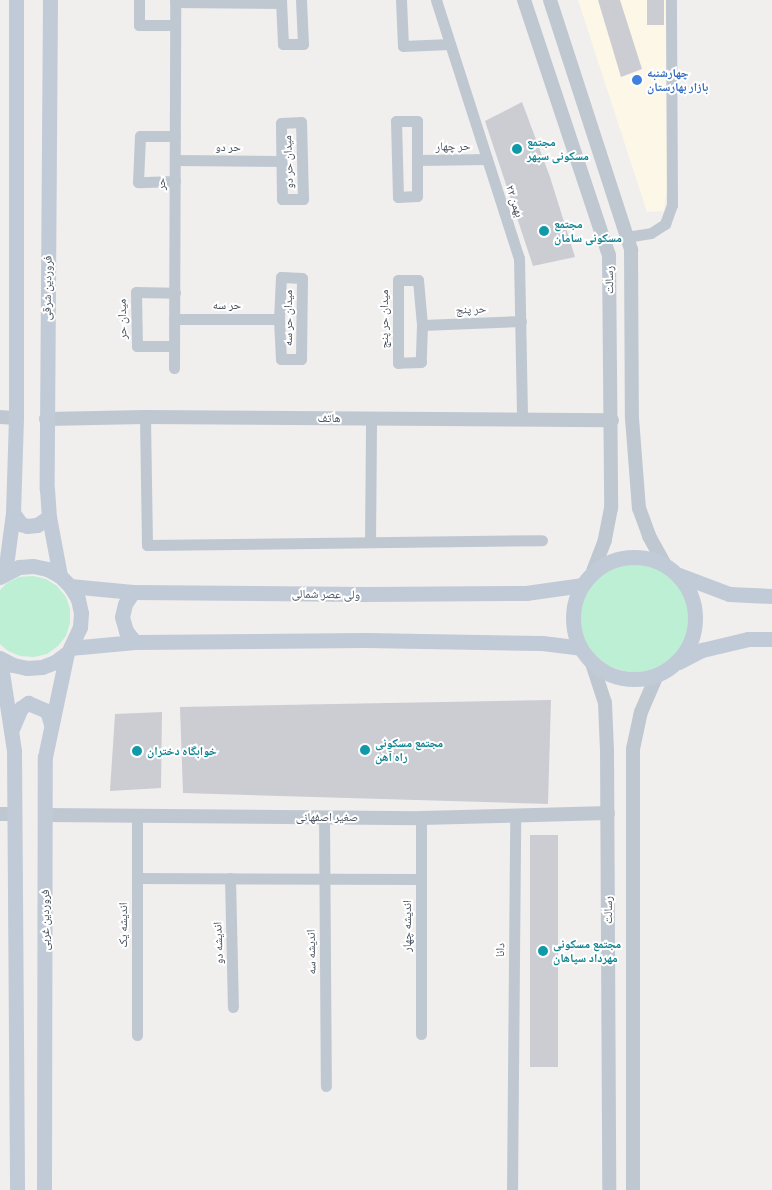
<!DOCTYPE html>
<html>
<head>
<meta charset="utf-8">
<style>
  body { margin:0 }
  #map { position:relative; width:772px; height:1190px; overflow:hidden; background:#f1eeee; font-family:"Titillium Web","Noto Naskh Arabic",sans-serif }
  div>[style] { position:absolute }
  [style*='--x'] { left:calc(var(--x)*1px); top:calc(var(--y)*1px); width:calc(var(--w)*1px); rotate:calc(var(--a)*1deg) }
  .commercial>* { inset:0; background:#fcf7e7 }
  .green>* { inset:0; background:#bcefd3 }
  .round { border-radius:50% }
  .building>* { inset:0; background:#cbcdd3; transform-origin:0 0 }
  .minor>* { height:11px; margin:-5.5px; padding:0 5.5px; transform-origin:5.5px; border-radius:5.5px; background:#bfc8d1 }
  .tertiary>* { height:14px; margin:-7px; padding:0 7px; transform-origin:7px; border-radius:7px; background:#bfc8d1 }
  .secondary>* { height:15px; margin:-7.5px; padding:0 7.5px; transform-origin:7.5px; border-radius:7.5px; background:#c1cad7 }
  .secondary>.ring { margin:-7.5px; padding:0; box-sizing:content-box; background:none; border:15px solid #c1cad7; border-radius:50% }
  .dots>* { width:14px; height:14px; translate:-50% -50%; box-sizing:border-box; border:2px solid #fff; border-radius:50% }
  span { translate:-50% -50%; white-space:nowrap; text-align:center; line-height:1.15; -webkit-text-stroke:4px #fff; paint-order:stroke }
  .shop-label { font-size:12px; color:#366cbe; font-weight:700 }
  .left { translate:0 -50%; text-align:left }
  .culture-label { font-size:12px; color:#0d838f; font-weight:700 }
  .street-label { font-size:12px; color:#46505c }
</style>
</head>
<body>
<div id="map">
  <div class="commercial">
    <i style="clip-path:polygon(578px 0,669px 0,671px 160px,664px 211px,647px 212px)"></i>
  </div>
  <div class="green">
    <i class="round" style="left:580px;top:562px;width:110px;height:110px"></i>
    <i style="clip-path:polygon(33px 576px,46px 579px,57px 586px,66px 597px,70px 609px,70px 623px,66px 636px,58px 646px,47px 654px,34px 657px,20px 656px,8px 651px,0 644px,0 590px,7px 583px,19px 577px)"></i>
  </div>
  <div class="building">
    <i style="clip-path:polygon(598px 0,620px 0,642px 69px,621px 77px)"></i>
    <i style="left:647px;top:0;width:17px;height:25px"></i>
    <i style="clip-path:polygon(522px 102px,550px 177px,575px 257px,533px 266px,485px 121px)"></i>
    <i style="clip-path:polygon(551px 700px,548px 804px,183px 793px,180px 707px)"></i>
    <i style="clip-path:polygon(162px 712px,161px 788px,110px 791px,115px 714px)"></i>
    <i style="left:530px;top:835px;width:28px;height:232px"></i>
  </div>
  <div class="minor">
    <i style="--x:139;--y:0;--w:25;--a:90"></i>
    <i style="--x:139;--y:25;--w:36;--a:0"></i>
    <i style="--x:281;--y:0;--w:44;--a:87.4"></i>
    <i style="--x:283;--y:44;--w:20;--a:0"></i>
    <i style="--x:303;--y:44;--w:44;--a:-92.6"></i>
    <i style="--x:401;--y:0;--w:46;--a:87.5"></i>
    <i style="--x:403;--y:46;--w:47;--a:-2.4"></i>
    <i style="--x:436;--y:0;--w:271;--a:72.2"></i>
    <i style="--x:519;--y:258;--w:160;--a:88.9"></i>
    <i style="--x:175;--y:2;--w:106;--a:0.5"></i>
    <i style="--x:396;--y:121;--w:21;--a:0"></i>
    <i style="--x:417;--y:121;--w:75;--a:90"></i>
    <i style="--x:417;--y:196;--w:19;--a:177"></i>
    <i style="--x:398;--y:197;--w:76;--a:-91.5"></i>
    <i style="--x:301;--y:122;--w:77;--a:88.5"></i>
    <i style="--x:303;--y:199;--w:21;--a:180"></i>
    <i style="--x:282;--y:199;--w:76;--a:-90.8"></i>
    <i style="--x:281;--y:123;--w:20;--a:-3"></i>
    <i style="--x:175;--y:160;--w:105;--a:0.5"></i>
    <i style="--x:418;--y:160;--w:69;--a:-0.8"></i>
    <i style="--x:175;--y:181;--w:37;--a:178"></i>
    <i style="--x:138;--y:182;--w:46;--a:-87.5"></i>
    <i style="--x:140;--y:136;--w:35;--a:0"></i>
    <i style="--x:626;--y:237;--w:25;--a:-9"></i>
    <i style="--x:651;--y:233;--w:17;--a:-33"></i>
    <i style="--x:665;--y:224;--w:20;--a:-70"></i>
    <i style="--x:672;--y:205;--w:205;--a:-90.3"></i>
    <i style="--x:281;--y:277;--w:21;--a:3"></i>
    <i style="--x:302;--y:278;--w:81;--a:90.7"></i>
    <i style="--x:301;--y:359;--w:20;--a:180"></i>
    <i style="--x:281;--y:359;--w:40;--a:-92.9"></i>
    <i style="--x:279;--y:319;--w:42;--a:-87.3"></i>
    <i style="--x:398;--y:280;--w:20;--a:0"></i>
    <i style="--x:418;--y:280;--w:45;--a:84.9"></i>
    <i style="--x:422;--y:325;--w:37;--a:92"></i>
    <i style="--x:421;--y:362;--w:23;--a:178"></i>
    <i style="--x:398;--y:363;--w:83;--a:-90"></i>
    <i style="--x:174;--y:319;--w:105;--a:0"></i>
    <i style="--x:422;--y:325;--w:99;--a:-2.3"></i>
    <i style="--x:174;--y:346;--w:37;--a:180"></i>
    <i style="--x:137;--y:346;--w:54;--a:-91.1"></i>
    <i style="--x:136;--y:292;--w:39;--a:1"></i>
    <i style="--x:174;--y:368;--w:368;--a:-89.8"></i>
    <i style="--x:145;--y:417;--w:128;--a:89.1"></i>
    <i style="--x:147;--y:545;--w:395;--a:-0.7"></i>
    <i style="--x:370;--y:542;--w:124;--a:-89.5"></i>
    <i style="--x:324;--y:817;--w:269;--a:89.6"></i>
    <i style="--x:137;--y:878;--w:284;--a:0.2"></i>
    <i style="--x:230;--y:878;--w:129;--a:88.7"></i>
    <i style="--x:421;--y:1034;--w:216;--a:-90"></i>
    <i style="--x:137;--y:1035;--w:219;--a:-90"></i>
    <i style="--x:512;--y:1190;--w:374;--a:-89.5"></i>
  </div>
  <div class="tertiary">
    <i style="--x:524;--y:0;--w:269;--a:71.6"></i>
    <i style="--x:609;--y:255;--w:253;--a:89.5"></i>
    <i style="--x:611;--y:508;--w:33;--a:101"></i>
    <i style="--x:605;--y:540;--w:33;--a:111"></i>
    <i style="--x:550;--y:0;--w:263;--a:72"></i>
    <i style="--x:631;--y:250;--w:168;--a:89.7"></i>
    <i style="--x:632;--y:418;--w:90;--a:85.6"></i>
    <i style="--x:639;--y:508;--w:30;--a:70"></i>
    <i style="--x:649;--y:536;--w:31;--a:61"></i>
    <i style="--x:0;--y:417;--w:16;--a:4"></i>
    <i style="--x:46;--y:419;--w:99;--a:-1.2"></i>
    <i style="--x:145;--y:417;--w:467;--a:0.4"></i>
    <i style="--x:592;--y:663;--w:42;--a:72"></i>
    <i style="--x:605;--y:703;--w:47;--a:87.6"></i>
    <i style="--x:607;--y:750;--w:440;--a:89.7"></i>
    <i style="--x:0;--y:814;--w:14;--a:0"></i>
    <i style="--x:45;--y:815;--w:376;--a:0.5"></i>
    <i style="--x:421;--y:818;--w:187;--a:-1.5"></i>
    <i style="--x:633;--y:1190;--w:441;--a:-90"></i>
    <i style="--x:633;--y:749;--w:38;--a:-78"></i>
    <i style="--x:641;--y:712;--w:40;--a:-66.6"></i>
  </div>
  <div class="secondary">
    <i style="--x:50;--y:0;--w:489;--a:90.4"></i>
    <i style="--x:47;--y:489;--w:28;--a:86"></i>
    <i style="--x:49;--y:517;--w:60;--a:79.4"></i>
    <i style="--x:13;--y:513;--w:14;--a:54"></i>
    <i style="--x:21;--y:524;--w:6;--a:18"></i>
    <i style="--x:27;--y:526;--w:10;--a:-6"></i>
    <i style="--x:37;--y:525;--w:14;--a:-34"></i>
    <i class="ring" style="left:573px;top:557px;width:107px;height:107px"></i>
    <i style="--x:5;--y:573;--w:61;--a:-82.4"></i>
    <i style="--x:13;--y:513;--w:95;--a:-88.2"></i>
    <i style="--x:16;--y:418;--w:418;--a:-90"></i>
    <i style="--x:679;--y:575;--w:53;--a:20.8"></i>
    <i style="--x:729;--y:594;--w:43;--a:2.7"></i>
    <i style="--x:0;--y:577;--w:21;--a:-28"></i>
    <i style="--x:19;--y:567;--w:14;--a:-4"></i>
    <i style="--x:33;--y:566;--w:14;--a:12"></i>
    <i style="--x:47;--y:569;--w:15;--a:28"></i>
    <i style="--x:60;--y:576;--w:14;--a:45"></i>
    <i style="--x:70;--y:586;--w:15;--a:58"></i>
    <i style="--x:78;--y:599;--w:14;--a:78"></i>
    <i style="--x:81;--y:613;--w:14;--a:94"></i>
    <i style="--x:80;--y:627;--w:23;--a:115"></i>
    <i style="--x:70;--y:586;--w:63;--a:5.4"></i>
    <i style="--x:133;--y:592;--w:233;--a:0.5"></i>
    <i style="--x:366;--y:594;--w:160;--a:-0.4"></i>
    <i style="--x:526;--y:593;--w:57;--a:-8.1"></i>
    <i style="--x:133;--y:592;--w:14;--a:124"></i>
    <i style="--x:125;--y:604;--w:13;--a:103"></i>
    <i style="--x:122;--y:617;--w:15;--a:74"></i>
    <i style="--x:126;--y:631;--w:14;--a:51"></i>
    <i style="--x:70;--y:648;--w:65;--a:-5.3"></i>
    <i style="--x:135;--y:642;--w:230;--a:-0.5"></i>
    <i style="--x:365;--y:640;--w:177;--a:1"></i>
    <i style="--x:542;--y:643;--w:39;--a:7"></i>
    <i style="--x:0;--y:658;--w:15;--a:28"></i>
    <i style="--x:13;--y:665;--w:14;--a:12"></i>
    <i style="--x:27;--y:668;--w:15;--a:-4"></i>
    <i style="--x:42;--y:667;--w:14;--a:-21"></i>
    <i style="--x:55;--y:662;--w:15;--a:-37"></i>
    <i style="--x:0;--y:659;--w:93;--a:81.3"></i>
    <i style="--x:14;--y:751;--w:439;--a:89.6"></i>
    <i style="--x:679;--y:662;--w:26;--a:-28"></i>
    <i style="--x:702;--y:650;--w:47;--a:-13.4"></i>
    <i style="--x:748;--y:639;--w:24;--a:0"></i>
    <i style="--x:12;--y:729;--w:23;--a:-67"></i>
    <i style="--x:21;--y:708;--w:9;--a:-36"></i>
    <i style="--x:28;--y:703;--w:21;--a:23"></i>
    <i style="--x:47;--y:711;--w:14;--a:73"></i>
    <i style="--x:44;--y:1190;--w:433;--a:-89.9"></i>
    <i style="--x:45;--y:757;--w:106;--a:-78.1"></i>
  </div>
  <div class="dots">
    <i style="left:637px;top:80px;background:#3f7fe0"></i>
    <i style="left:517px;top:149px;background:#0f9aa8"></i>
    <i style="left:544px;top:231px;background:#0f9aa8"></i>
    <i style="left:365px;top:750px;background:#0f9aa8"></i>
    <i style="left:137px;top:751px;background:#0f9aa8"></i>
    <i style="left:543px;top:951px;background:#0f9aa8"></i>
  </div>
  <div class="shop-label">
    <span class="left" style="left:647px;top:80px">چهارشنبه<br>بازار بهارستان</span>
  </div>
  <div class="culture-label">
    <span class="left" style="left:527px;top:149px">مجتمع<br>مسکونی سپهر</span>
    <span class="left" style="left:554px;top:231px">مجتمع<br>مسکونی سامان</span>
    <span class="left" style="left:375px;top:750px">مجتمع مسکونی<br>راه آهن</span>
    <span class="left" style="left:147px;top:751px">خوابگاه دختران</span>
    <span class="left" style="left:553px;top:951px">مجتمع مسکونی<br>مهرداد سپاهان</span>
  </div>
  <div class="street-label">
    <span style="left:453px;top:146px;rotate:-1deg">حر چهار</span>
    <span style="left:228px;top:147px">حر دو</span>
    <span style="left:288px;top:162px;rotate:-92deg">میدان حر دو</span>
    <span style="left:161px;top:184px;rotate:-90deg">حر</span>
    <span style="left:515px;top:201px;rotate:72deg">۲۲ بهمن</span>
    <span style="left:609px;top:280px;rotate:-91deg">رسالت</span>
    <span style="left:47px;top:288px;rotate:-89deg">فروردین شرقی</span>
    <span style="left:227px;top:305px">حر سه</span>
    <span style="left:471px;top:309px;rotate:-2deg">حر پنج</span>
    <span style="left:288px;top:318px;rotate:-90deg">میدان حر سه</span>
    <span style="left:122px;top:319px;rotate:-91deg">میدان حر</span>
    <span style="left:384px;top:319px;rotate:-90deg">میدان حر پنج</span>
    <span style="left:329px;top:418px">هاتف</span>
    <span style="left:326px;top:594px;rotate:1deg">ولی عصر شمالی</span>
    <span style="left:327px;top:817px">صغیر اصفهانی</span>
    <span style="left:608px;top:910px;rotate:-90deg">رسالت</span>
    <span style="left:45px;top:920px;rotate:-90deg">فروردین غربی</span>
    <span style="left:123px;top:925px;rotate:-90deg">اندیشه یک</span>
    <span style="left:407px;top:926px;rotate:-90deg">اندیشه چهار</span>
    <span style="left:218px;top:943px;rotate:-92deg">اندیشه دو</span>
    <span style="left:500px;top:950px;rotate:-89deg">دانا</span>
    <span style="left:311px;top:952px;rotate:-91deg">اندیشه سه</span>
  </div>
</div>
</body>
</html>
